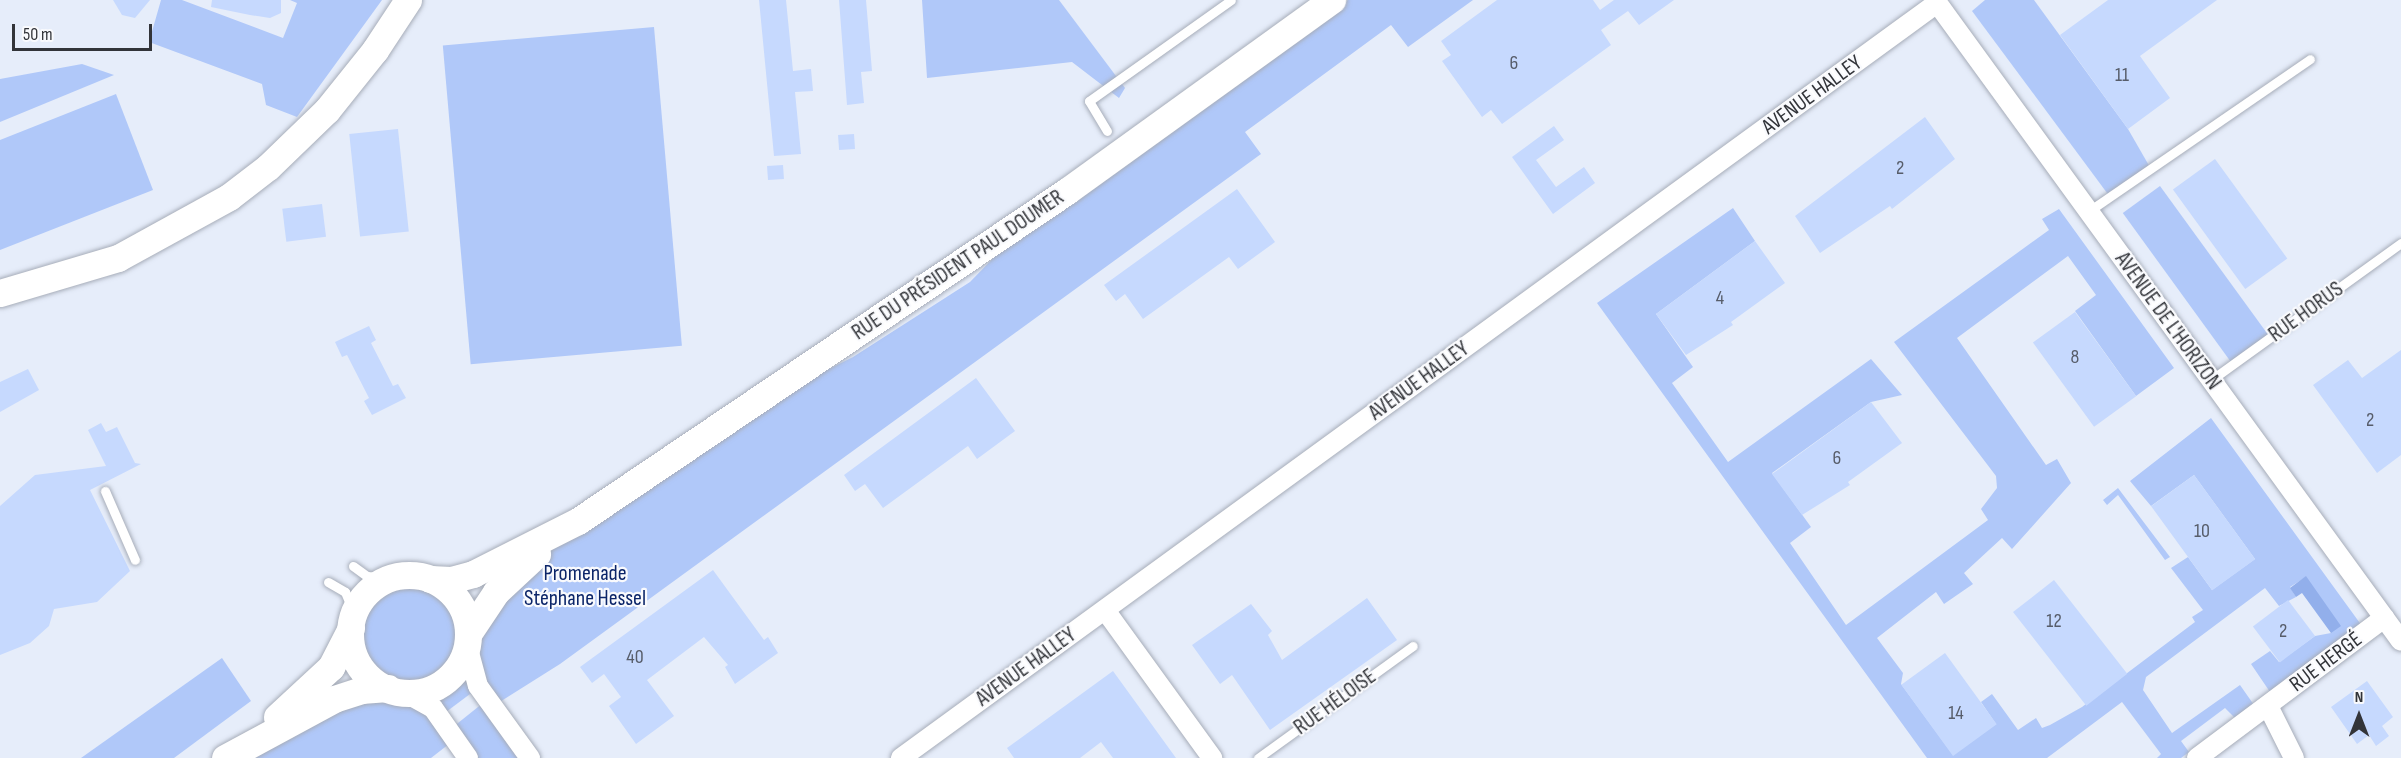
<!DOCTYPE html>
<html>
<head>
<meta charset="utf-8">
<style>
  body { margin:0 }
  #map { position:relative; width:2401px; height:758px; overflow:hidden; background:#e6edfa; font-family:"Sofia Sans Condensed",sans-serif }
  div>[style] { position:absolute }
  [style*='--x'] { left:calc(var(--x)*1px); top:calc(var(--y)*1px); width:calc(var(--w)*1px); rotate:calc(var(--a)*1deg) }
  .green>* { inset:0; background:#b0c8f9; transform-origin:0 0 }
  .round { border-radius:50% }
  .water>* { inset:0; background:#92afeb }
  .building>* { inset:0; background:#c6d9fe; transform-origin:0 0 }
  .roads { filter:drop-shadow(0 0 2px #a7adb9) drop-shadow(0 0 2px #a7adb9) }
  .lane>* { height:9px; margin:-4.5px; padding:0 4.5px; transform-origin:4.5px; border-radius:4.5px; background:#fff }
  .street>* { height:20px; margin:-10px; padding:0 10px; transform-origin:10px; border-radius:10px; background:#fff }
  .secondary>* { height:27px; margin:-13.5px; padding:0 13.5px; transform-origin:13.5px; border-radius:13.5px; background:#fff }
  .secondary>.ring { margin:-13.5px; padding:0; box-sizing:content-box; background:none; border:27px solid #fff; border-radius:50% }
  span { translate:-50% -50%; white-space:nowrap; text-align:center; line-height:1.15; -webkit-text-stroke:4.5px #f9fafd; paint-order:stroke }
  .number-label { font-size:20px; color:#575d6a }
  .number-label span { -webkit-text-stroke-width:0 }
  .street-label { font-size:22px; color:#323439 }
  .park-label { font-size:22px; color:#0b2569 }
  .north { position:absolute; left:2329px; top:686px; width:60px; height:60px; -webkit-text-stroke:4px #f9fafd; paint-order:stroke; rotate:0deg; font-size:16px; font-weight:700; line-height:24px; text-align:center; color:#323439 }
  .north::after { content:''; display:block; margin:auto; width:21px; height:27px; background:#323439; clip-path:polygon(50% 0,100% 100%,50% 72%,0 100%) }
  .scale { position:absolute; left:12px; top:24px; width:140px; height:27px; box-sizing:border-box; border:3px solid #323439; border-top:0; padding-left:8px; font-size:18px; line-height:21px; white-space:nowrap; color:#323439; -webkit-text-stroke:4px #f9fafd; paint-order:stroke }
</style>
</head>
<body>
<div id="map">
  <div class="green">
    <i style="clip-path:polygon(161px 0,182px 0,283px 38px,297px 3px,290px 0,382px 0,297px 117px,266px 105px,262px 84px,149px 42px)"></i>
    <i style="clip-path:polygon(922px 0,1059px 0,1125px 88px,1119px 98px,1072px 62px,927px 78px)"></i>
    <i style="clip-path:polygon(1348px 0,1473px 0,1408px 47px,1391px 25px,1245px 132px,1261px 154px,560px 664px,498px 703px,482px 680px,477px 655px,481px 635px,490px 608px,547px 553px,807px 380px,853px 357px,970px 282px,1008px 243px)"></i>
    <i style="clip-path:polygon(1985px 0,2034px 0,2128px 129px,2151px 169px,2110px 197px,1972px 11px)"></i>
    <i style="left:654px;top:27px;width:320px;height:212px;rotate:85deg"></i>
    <i style="clip-path:polygon(82px 64px,114px 75px,0 122px,0 79px)"></i>
    <i style="clip-path:polygon(116px 94px,153px 190px,0 250px,0 140px)"></i>
    <i style="left:2160px;top:186px;width:188px;height:46px;rotate:54deg"></i>
    <i style="clip-path:polygon(1733px 208px,1755px 241px,1656px 314px,1693px 367px,1672px 383px,1728px 462px,1871px 359px,1902px 395px,1871px 402px,1772px 473px,1811px 527px,1790px 543px,1846px 625px,1988px 520px,1981px 509px,1997px 488px,1996px 476px,1894px 342px,2049px 230px,2042px 219px,2059px 209px,2174px 368px,2136px 396px,2075px 311px,2096px 295px,2068px 256px,1957px 338px,2046px 465px,2057px 459px,2071px 483px,2012px 549px,2002px 538px,1964px 573px,1973px 584px,1944px 604px,1936px 592px,1877px 638px,1903px 673px,1901px 684px,1953px 755px,1996px 724px,1981px 702px,1992px 694px,2018px 730px,2036px 718px,2042px 728px,2050px 725px,2082px 707px,2195px 622px,2192px 617px,2203px 610px,2171px 568px,2188px 557px,2212px 590px,2255px 559px,2194px 475px,2151px 506px,2130px 481px,2211px 418px,2362px 626px,2270px 692px,2251px 664px,2270px 651px,2279px 662px,2315px 636px,2331px 633px,2306px 577px,2290px 587px,2296px 597px,2279px 606px,2265px 588px,2146px 677px,2143px 690px,2172px 733px,2240px 685px,2254px 705px,2235px 718px,2225px 708px,2181px 741px,2189px 752px,2181px 758px,2157px 758px,2161px 754px,2122px 702px,2047px 758px,1927px 758px,1597px 303px)"></i>
    <i style="clip-path:polygon(2118px 488px,2170px 557px,2165px 560px,2118px 495px,2107px 505px,2103px 500px)"></i>
    <i class="round" style="left:362px;top:587px;width:94px;height:94px"></i>
    <i style="clip-path:polygon(222px 658px,251px 701px,174px 758px,81px 758px)"></i>
    <i style="left:465px;top:679px;width:15px;height:38px;rotate:53deg"></i>
    <i style="clip-path:polygon(363px 696px,419px 705px,449px 744px,431px 758px,243px 758px)"></i>
    <i style="clip-path:polygon(483px 703px,522px 758px,475px 758px,453px 727px)"></i>
  </div>
  <div class="water">
    <i style="clip-path:polygon(2306px 576px,2341px 626px,2331px 633px,2302px 593px,2296px 597px,2290px 588px)"></i>
  </div>
  <div class="building">
    <i style="clip-path:polygon(113px 0,150px 0,135px 18px,122px 15px)"></i>
    <i style="clip-path:polygon(212px 0,281px 0,281px 13px,270px 18px,250px 15px,211px 7px)"></i>
    <i style="clip-path:polygon(759px 0,786px 0,793px 71px,811px 69px,813px 91px,795px 92px,801px 154px,774px 156px)"></i>
    <i style="clip-path:polygon(839px 0,866px 0,872px 71px,861px 72px,864px 103px,847px 105px)"></i>
    <i style="clip-path:polygon(1497px 0,1593px 0,1600px 10px,1614px 0,1674px 0,1639px 25px,1628px 11px,1601px 30px,1611px 45px,1502px 124px,1491px 110px,1482px 117px,1442px 61px,1451px 55px,1441px 41px)"></i>
    <i style="clip-path:polygon(2108px 0,2217px 0,2140px 56px,2170px 98px,2128px 129px,2060px 35px)"></i>
    <i style="clip-path:polygon(1925px 117px,1955px 159px,1892px 209px,1890px 206px,1820px 253px,1795px 216px)"></i>
    <i style="clip-path:polygon(1554px 126px,1564px 140px,1536px 160px,1556px 187px,1584px 167px,1595px 183px,1553px 214px,1512px 157px)"></i>
    <i style="left:398px;top:129px;width:103px;height:49px;rotate:84deg"></i>
    <i style="left:854px;top:134px;width:15px;height:16px;rotate:86deg"></i>
    <i style="left:2215px;top:159px;width:123px;height:52px;rotate:54deg"></i>
    <i style="left:783px;top:165px;width:14px;height:16px;rotate:86deg"></i>
    <i style="clip-path:polygon(1237px 189px,1275px 242px,1238px 269px,1229px 257px,1143px 319px,1125px 294px,1116px 301px,1104px 285px)"></i>
    <i style="left:322px;top:204px;width:33px;height:40px;rotate:83deg"></i>
    <i style="clip-path:polygon(1755px 241px,1785px 283px,1731px 322px,1733px 325px,1686px 355px,1656px 314px)"></i>
    <i style="left:2075px;top:312px;width:104px;height:52px;rotate:54deg"></i>
    <i style="clip-path:polygon(369px 326px,376px 340px,371px 343px,393px 386px,398px 384px,406px 398px,372px 415px,364px 401px,369px 398px,347px 355px,342px 357px,335px 342px)"></i>
    <i style="clip-path:polygon(2401px 350px,2401px 455px,2377px 473px,2313px 385px,2348px 360px,2362px 378px)"></i>
    <i style="clip-path:polygon(28px 369px,39px 390px,0 412px,0 382px)"></i>
    <i style="clip-path:polygon(976px 378px,1015px 431px,977px 459px,968px 446px,883px 508px,865px 484px,855px 491px,844px 475px)"></i>
    <i style="clip-path:polygon(1871px 402px,1902px 443px,1848px 482px,1850px 485px,1802px 515px,1772px 474px)"></i>
    <i style="clip-path:polygon(101px 423px,106px 432px,117px 427px,135px 463px,141px 464px,90px 490px,130px 571px,97px 602px,54px 609px,49px 626px,30px 643px,0 655px,0 506px,35px 475px,106px 466px,88px 430px)"></i>
    <i style="left:2194px;top:475px;width:104px;height:53px;rotate:54deg"></i>
    <i style="clip-path:polygon(713px 570px,764px 640px,768px 637px,778px 653px,735px 684px,725px 667px,728px 665px,704px 637px,647px 680px,674px 716px,636px 744px,609px 706px,621px 697px,604px 674px,592px 683px,580px 667px)"></i>
    <i style="left:2054px;top:580px;width:119px;height:52px;rotate:52deg"></i>
    <i style="clip-path:polygon(1367px 598px,1397px 640px,1270px 730px,1232px 675px,1220px 684px,1192px 645px,1251px 604px,1272px 631px,1268px 635px,1282px 660px)"></i>
    <i style="left:2288px;top:600px;width:45px;height:44px;rotate:53deg"></i>
    <i style="left:1945px;top:653px;width:88px;height:54px;rotate:54deg"></i>
    <i style="clip-path:polygon(1113px 671px,1176px 758px,1113px 758px,1101px 742px,1080px 758px,1014px 758px,1007px 748px)"></i>
    <i style="clip-path:polygon(2367px 681px,2393px 717px,2382px 726px,2389px 736px,2376px 746px,2369px 735px,2357px 744px,2331px 707px)"></i>
  </div>
  <div class="roads">
    <div class="lane">
      <i style="--x:1107;--y:131;--w:35;--a:-121"></i>
      <i style="--x:1089;--y:101;--w:174;--a:-35.4"></i>
      <i style="--x:2089;--y:211;--w:268;--a:-34.5"></i>
      <i style="--x:2211;--y:380;--w:234;--a:-35.8"></i>
      <i style="--x:105;--y:491;--w:75;--a:66.5"></i>
      <i style="--x:353;--y:566;--w:17;--a:36"></i>
      <i style="--x:367;--y:576;--w:25;--a:5"></i>
      <i style="--x:328;--y:582;--w:20;--a:30"></i>
      <i style="--x:345;--y:592;--w:23;--a:67"></i>
      <i style="--x:1258;--y:758;--w:191;--a:-35.9"></i>
    </div>
    <div class="street">
      <i style="--x:1935;--y:0;--w:792;--a:53.98"></i>
      <i style="--x:1105;--y:610;--w:183;--a:54.1"></i>
      <i style="--x:467;--y:645;--w:42;--a:75"></i>
      <i style="--x:478;--y:686;--w:89;--a:54.2"></i>
      <i style="--x:404;--y:692;--w:33;--a:29"></i>
      <i style="--x:433;--y:708;--w:61;--a:55"></i>
      <i style="--x:2268;--y:706;--w:58;--a:63.4"></i>
      <i style="--x:901;--y:758;--w:1282;--a:-36.08"></i>
      <i style="--x:2197;--y:758;--w:234;--a:-36.8"></i>
    </div>
    <div class="secondary">
      <i style="--x:0;--y:293;--w:123;--a:-16.5"></i>
      <i style="--x:118;--y:258;--w:127;--a:-28.8"></i>
      <i style="--x:229;--y:197;--w:49;--a:-37.6"></i>
      <i style="--x:268;--y:167;--w:82;--a:-44"></i>
      <i style="--x:327;--y:110;--w:77;--a:-51.3"></i>
      <i style="--x:375;--y:50;--w:60;--a:-56.6"></i>
      <i class="ring" style="left:350px;top:575px;width:91px;height:91px"></i>
      <i style="--x:430;--y:579;--w:21;--a:3"></i>
      <i style="--x:451;--y:580;--w:23;--a:-15"></i>
      <i style="--x:473;--y:574;--w:118;--a:-26.8"></i>
      <i style="--x:578;--y:521;--w:590;--a:-34.01"></i>
      <i style="--x:1067;--y:191;--w:327;--a:-35.8"></i>
      <i style="--x:468;--y:634;--w:50;--a:-56.3"></i>
      <i style="--x:496;--y:592;--w:56;--a:-42.8"></i>
      <i style="--x:277;--y:717;--w:74;--a:-42.8"></i>
      <i style="--x:331;--y:667;--w:44;--a:-62.9"></i>
      <i style="--x:225;--y:758;--w:124;--a:-28.4"></i>
      <i style="--x:334;--y:699;--w:28;--a:-18"></i>
      <i style="--x:361;--y:690;--w:27;--a:-4"></i>
    </div>
  </div>
  <div class="number-label">
    <span style="left:1514px;top:63px">6</span>
    <span style="left:2122px;top:75px">11</span>
    <span style="left:1900px;top:168px">2</span>
    <span style="left:1720px;top:298px">4</span>
    <span style="left:2075px;top:357px">8</span>
    <span style="left:2370px;top:420px">2</span>
    <span style="left:1837px;top:458px">6</span>
    <span style="left:2202px;top:531px">10</span>
    <span style="left:2054px;top:621px">12</span>
    <span style="left:2283px;top:631px">2</span>
    <span style="left:635px;top:657px">40</span>
    <span style="left:1956px;top:713px">14</span>
  </div>
  <div class="street-label">
    <span style="left:1812px;top:95px;rotate:-36deg">AVENUE HALLEY</span>
    <span style="left:958px;top:265px;rotate:-34deg">RUE DU PRÉSIDENT PAUL DOUMER</span>
    <span style="left:2306px;top:312px;rotate:-36deg">RUE HORUS</span>
    <span style="left:2168px;top:321px;rotate:54deg">AVENUE DE L'HORIZON</span>
    <span style="left:1419px;top:381px;rotate:-36deg">AVENUE HALLEY</span>
    <span style="left:2326px;top:662px;rotate:-37deg">RUE HERGÉ</span>
    <span style="left:1026px;top:667px;rotate:-36deg">AVENUE HALLEY</span>
    <span style="left:1335px;top:702px;rotate:-36deg">RUE HÉLOISE</span>
  </div>
  <div class="park-label">
    <span style="left:585px;top:586px">Promenade<br>Stéphane Hessel</span>
  </div>
  <div class="north">N</div>
  <div class="scale">50 m</div>
</div>
</body>
</html>
